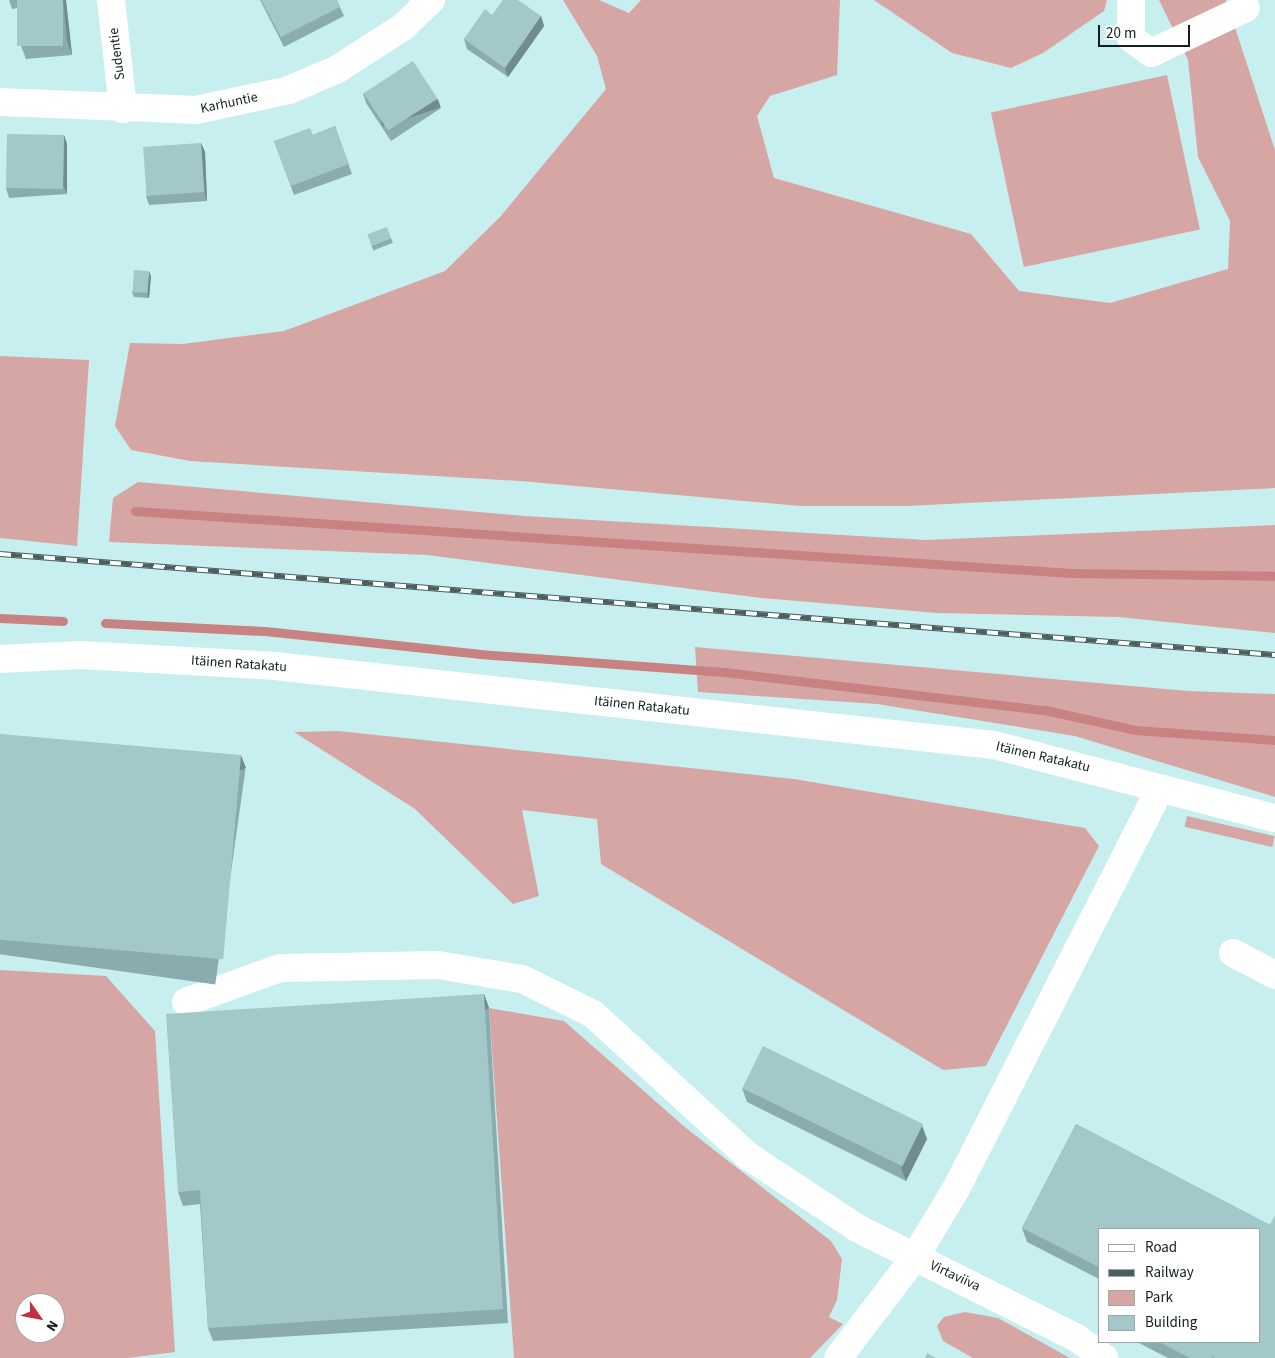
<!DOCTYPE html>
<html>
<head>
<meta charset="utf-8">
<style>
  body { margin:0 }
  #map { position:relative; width:1275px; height:1358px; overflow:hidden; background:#c8eff0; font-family:"Source Sans 3",sans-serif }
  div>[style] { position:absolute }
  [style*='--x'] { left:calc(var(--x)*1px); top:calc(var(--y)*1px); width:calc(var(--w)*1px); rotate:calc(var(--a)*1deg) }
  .green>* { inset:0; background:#d5a6a4; transform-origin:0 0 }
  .stream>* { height:9px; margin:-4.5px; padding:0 4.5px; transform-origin:4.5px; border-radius:4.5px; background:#c88281 }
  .minor>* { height:28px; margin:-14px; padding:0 14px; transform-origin:14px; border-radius:14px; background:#fff }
  .rail>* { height:5.5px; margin-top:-2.75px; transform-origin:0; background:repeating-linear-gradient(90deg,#fff 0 11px,#495f60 0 22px); box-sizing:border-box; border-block:1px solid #495f60 }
  .wall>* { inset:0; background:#8bacad; transform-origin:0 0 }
  .shaded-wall>* { inset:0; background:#718c8d; transform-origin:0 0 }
  .building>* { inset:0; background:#a2c8c9; transform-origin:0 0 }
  span { translate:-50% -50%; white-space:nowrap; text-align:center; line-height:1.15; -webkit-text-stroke:4.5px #fff; paint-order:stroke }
  .street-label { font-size:14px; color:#111f20 }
  .legend { position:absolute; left:1098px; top:1228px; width:162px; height:115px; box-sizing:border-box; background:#fff; border:1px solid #a0a5a6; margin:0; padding:6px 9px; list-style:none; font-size:15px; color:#111f20 }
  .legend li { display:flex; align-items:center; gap:10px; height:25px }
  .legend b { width:25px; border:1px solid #a0a5a6 }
  .north { position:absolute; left:15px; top:1293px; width:50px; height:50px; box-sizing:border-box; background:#fff; border:1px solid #a0a5a6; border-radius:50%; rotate:123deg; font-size:14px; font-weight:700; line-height:20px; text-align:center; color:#111f20 }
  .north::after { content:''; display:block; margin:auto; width:18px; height:22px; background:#c1313f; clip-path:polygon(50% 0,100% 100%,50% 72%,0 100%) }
  .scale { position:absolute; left:1098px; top:25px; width:92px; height:22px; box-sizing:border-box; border:2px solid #111f20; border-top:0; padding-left:6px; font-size:15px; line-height:18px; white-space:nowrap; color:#111f20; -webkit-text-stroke:4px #fff; paint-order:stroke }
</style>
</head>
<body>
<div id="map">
  <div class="green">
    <i style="clip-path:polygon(563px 0,599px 0,629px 13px,641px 0,840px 0,837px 75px,770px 96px,757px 116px,774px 178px,971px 234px,1019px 291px,1110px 303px,1228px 269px,1230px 221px,1198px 157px,1188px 60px,1159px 0,1226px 0,1275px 150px,1275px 488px,906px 506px,800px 506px,520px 481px,190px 461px,131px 450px,115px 426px,130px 343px,183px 344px,284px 331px,445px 271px,500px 217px,606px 89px,597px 56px)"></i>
    <i style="clip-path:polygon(874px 0,1107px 0,1104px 11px,1043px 53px,1011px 68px,952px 53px)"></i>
    <i style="left:1167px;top:75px;width:158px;height:180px;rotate:78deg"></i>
    <i style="clip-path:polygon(0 356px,89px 360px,77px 546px,0 538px)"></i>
    <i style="clip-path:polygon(138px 482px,525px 516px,926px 540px,1275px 525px,1275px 633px,1118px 617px,937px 613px,761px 598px,427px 555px,109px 542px,113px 498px)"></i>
    <i style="clip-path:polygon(695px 647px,1188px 691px,1275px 694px,1275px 797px,1075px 736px,877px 704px,698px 692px)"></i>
    <i style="clip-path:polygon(338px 731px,794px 779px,1085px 828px,1099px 846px,986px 1066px,943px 1070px,601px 864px,597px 819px,522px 810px,539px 896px,513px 904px,415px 809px,294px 732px)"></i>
    <i style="left:1187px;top:816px;width:90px;height:11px;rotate:13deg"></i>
    <i style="clip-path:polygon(evenodd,0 970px,106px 976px,155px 1031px,175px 1352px,128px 1358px,0 1358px,0 970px,25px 1303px,55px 1303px,55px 1333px,25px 1333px,25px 1303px)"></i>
    <i style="clip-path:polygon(489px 1008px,564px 1021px,686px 1128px,831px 1241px,842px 1259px,837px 1300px,829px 1317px,843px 1324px,810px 1358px,514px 1358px)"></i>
    <i style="clip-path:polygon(965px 1312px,998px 1318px,1070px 1358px,973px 1358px,943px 1341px,937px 1326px,944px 1317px)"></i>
  </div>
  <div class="stream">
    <i style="--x:135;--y:511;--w:939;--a:3.79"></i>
    <i style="--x:1072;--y:573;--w:203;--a:0.8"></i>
    <i style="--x:0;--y:618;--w:63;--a:2.7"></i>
    <i style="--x:105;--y:623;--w:160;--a:2.9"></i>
    <i style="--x:265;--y:631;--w:215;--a:6.1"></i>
    <i style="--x:479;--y:654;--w:246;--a:4.2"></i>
    <i style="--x:724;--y:672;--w:323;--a:6.8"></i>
    <i style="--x:1045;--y:710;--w:92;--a:12.5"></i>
    <i style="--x:1135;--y:730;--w:140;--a:4.1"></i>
  </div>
  <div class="minor">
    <i style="--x:111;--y:0;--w:110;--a:83.7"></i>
    <i style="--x:1131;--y:0;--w:38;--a:90"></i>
    <i style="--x:1131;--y:38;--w:25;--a:37"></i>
    <i style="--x:1151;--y:53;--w:105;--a:-25.3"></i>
    <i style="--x:0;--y:102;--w:196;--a:2.3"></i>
    <i style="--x:196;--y:110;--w:95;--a:-12.1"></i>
    <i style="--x:289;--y:90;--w:51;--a:-23.1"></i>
    <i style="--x:336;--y:70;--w:80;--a:-32.7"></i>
    <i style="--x:403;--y:27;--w:39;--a:-44"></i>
    <i style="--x:0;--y:659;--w:81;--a:-2.8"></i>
    <i style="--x:81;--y:655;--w:194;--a:3.2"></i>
    <i style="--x:275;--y:666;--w:723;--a:6.27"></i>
    <i style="--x:994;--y:745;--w:290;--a:14.6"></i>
    <i style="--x:1233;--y:953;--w:47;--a:27.6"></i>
    <i style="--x:186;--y:1002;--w:100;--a:-19.9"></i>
    <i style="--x:280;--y:968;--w:158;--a:-1.1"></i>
    <i style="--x:438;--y:965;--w:85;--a:9.5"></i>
    <i style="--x:522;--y:979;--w:79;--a:26.2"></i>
    <i style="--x:593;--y:1014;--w:210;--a:42.5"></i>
    <i style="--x:748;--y:1156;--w:131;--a:33.4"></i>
    <i style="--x:857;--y:1228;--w:65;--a:26.6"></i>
    <i style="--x:915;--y:1257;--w:79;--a:-58.9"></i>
    <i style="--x:956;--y:1189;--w:450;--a:-63"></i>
    <i style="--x:838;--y:1358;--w:127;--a:-52.7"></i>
    <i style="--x:915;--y:1257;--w:181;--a:26.6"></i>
    <i style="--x:1077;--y:1338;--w:34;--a:36"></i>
  </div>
  <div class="rail">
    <i style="--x:0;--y:554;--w:1279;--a:4.53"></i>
  </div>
  <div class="wall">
    <i style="clip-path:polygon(9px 0,66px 0,72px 55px,26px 59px,21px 46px,17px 8px,12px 9px)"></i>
    <i style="clip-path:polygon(260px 0,337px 0,344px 16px,284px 47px)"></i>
    <i style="clip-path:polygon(492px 15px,541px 16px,544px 26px,508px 77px,467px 49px,464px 39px)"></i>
    <i style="clip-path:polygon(363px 93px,441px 108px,391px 141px,366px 103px)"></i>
    <i style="clip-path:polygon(335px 126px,352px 174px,294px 195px,274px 141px,313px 135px)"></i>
    <i style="clip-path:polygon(64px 135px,67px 144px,67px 194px,9px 198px,6px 188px)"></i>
    <i style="clip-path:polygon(201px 143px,205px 152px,207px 201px,149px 205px,146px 196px)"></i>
    <i style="left:391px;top:238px;width:5px;height:21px;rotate:68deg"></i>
    <i style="clip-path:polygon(151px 276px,149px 298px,134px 297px,132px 292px)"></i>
    <i style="left:0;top:734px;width:248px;height:218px;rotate:8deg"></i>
    <i style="clip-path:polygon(484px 994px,489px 1008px,508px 1323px,213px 1341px,208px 1328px,200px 1204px,183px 1206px,178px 1192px)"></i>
    <i style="clip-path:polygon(742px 1088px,927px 1139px,906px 1181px,747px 1102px)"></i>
    <i style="clip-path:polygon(1076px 1124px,1270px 1225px,1275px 1216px,1275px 1358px,1168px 1358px,1137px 1342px,1259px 1342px,1259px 1229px,1099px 1229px,1099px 1279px,1027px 1242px,1022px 1228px)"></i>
  </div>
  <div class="shaded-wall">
    <i style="clip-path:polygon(63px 0,66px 0,72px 55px,67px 41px)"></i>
    <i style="clip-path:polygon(541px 16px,544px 26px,508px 77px,505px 68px)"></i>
    <i style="left:438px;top:99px;width:9px;height:61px;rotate:72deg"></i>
    <i style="clip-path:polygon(64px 135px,67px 144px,67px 194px,63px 185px)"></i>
    <i style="clip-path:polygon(201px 143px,205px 152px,207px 201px,204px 192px)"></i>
    <i style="clip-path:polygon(149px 271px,151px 276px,149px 298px,147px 294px)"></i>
    <i style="left:241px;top:755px;width:14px;height:205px;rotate:69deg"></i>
    <i style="left:484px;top:994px;width:15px;height:316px;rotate:70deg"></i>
    <i style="clip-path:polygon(922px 1125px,927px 1139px,906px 1181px,901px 1168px)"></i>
  </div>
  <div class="building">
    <i style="left:17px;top:0;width:46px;height:46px"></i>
    <i style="clip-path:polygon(261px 0,337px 0,340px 7px,281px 37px)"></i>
    <i style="clip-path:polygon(503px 0,518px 0,541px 16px,505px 68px,464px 39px,485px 9px,492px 15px)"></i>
    <i style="left:413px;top:61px;width:45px;height:59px;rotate:57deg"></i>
    <i style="clip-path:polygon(335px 126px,349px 164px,291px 186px,274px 141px,310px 128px,313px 135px)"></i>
    <i style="left:7px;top:134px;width:57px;height:54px;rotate:1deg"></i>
    <i style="left:201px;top:143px;width:49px;height:58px;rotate:86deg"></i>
    <i style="left:387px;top:227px;width:12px;height:21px;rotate:70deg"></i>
    <i style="left:134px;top:270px;width:15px;height:22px;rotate:4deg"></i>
    <i style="left:0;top:734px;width:242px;height:205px;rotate:5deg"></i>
    <i style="clip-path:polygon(484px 994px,503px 1309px,208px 1328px,200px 1190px,178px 1192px,166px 1014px)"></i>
    <i style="left:763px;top:1046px;width:178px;height:47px;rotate:26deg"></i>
    <i style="clip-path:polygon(1076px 1124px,1270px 1225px,1275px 1216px,1275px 1358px,1215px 1358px,1212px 1356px,1212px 1358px,1190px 1358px,1159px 1342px,1259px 1342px,1259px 1229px,1099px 1229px,1099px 1267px,1022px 1228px)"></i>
    <i style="clip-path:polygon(927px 1353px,936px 1358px,925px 1358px)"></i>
  </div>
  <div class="street-label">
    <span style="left:117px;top:54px;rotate:-97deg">Sudentie</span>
    <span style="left:229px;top:103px;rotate:-12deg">Karhuntie</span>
    <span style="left:239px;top:664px;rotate:4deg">Itäinen Ratakatu</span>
    <span style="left:642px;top:706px;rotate:6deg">Itäinen Ratakatu</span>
    <span style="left:1043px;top:757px;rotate:13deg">Itäinen Ratakatu</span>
    <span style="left:955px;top:1276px;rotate:25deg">Virtaviiva</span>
  </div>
  <ul class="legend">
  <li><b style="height:6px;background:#fff"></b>Road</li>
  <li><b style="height:6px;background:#495f60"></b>Railway</li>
  <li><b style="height:14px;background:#d5a6a4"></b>Park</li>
  <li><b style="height:14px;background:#a2c8c9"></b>Building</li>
  </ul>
  <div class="north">N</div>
  <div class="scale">20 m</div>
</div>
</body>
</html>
